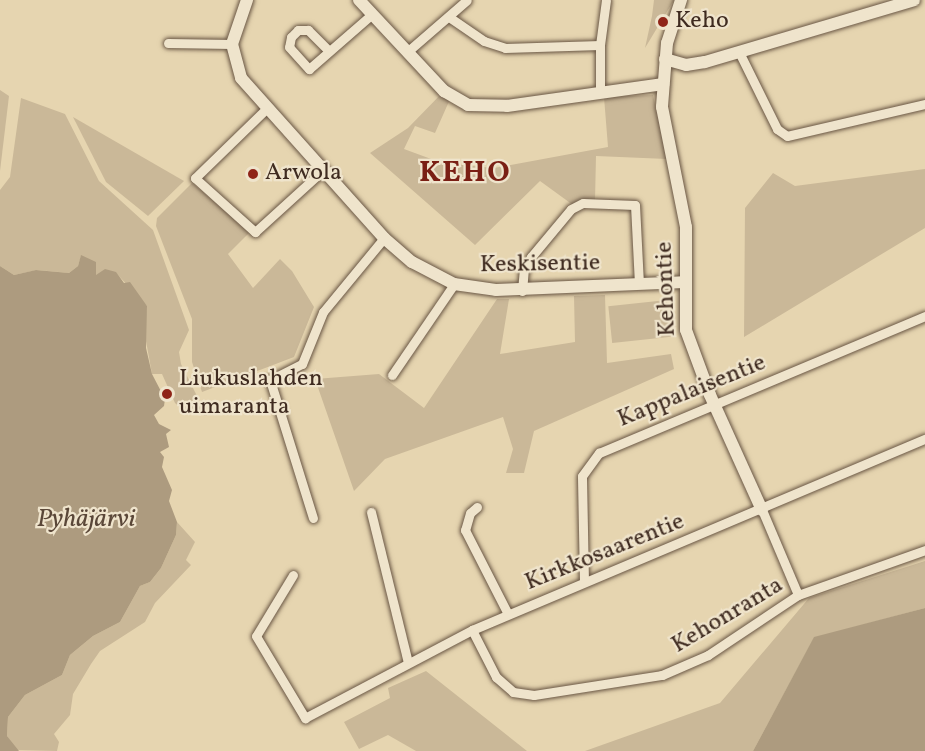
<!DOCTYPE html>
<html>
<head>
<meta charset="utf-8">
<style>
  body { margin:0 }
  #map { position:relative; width:925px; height:751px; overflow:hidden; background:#e6d5b0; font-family:Vollkorn,serif }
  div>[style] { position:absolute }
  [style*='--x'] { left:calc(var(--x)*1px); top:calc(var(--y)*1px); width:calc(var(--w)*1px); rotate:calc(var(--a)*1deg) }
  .green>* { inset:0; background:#cab898; transform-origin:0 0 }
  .water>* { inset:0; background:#ad9b7f }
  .roads { filter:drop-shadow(0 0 2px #695644) drop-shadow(0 0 2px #695644) }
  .minor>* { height:9px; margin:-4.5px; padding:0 4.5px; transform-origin:4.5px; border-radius:4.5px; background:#efe4cc }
  .tertiary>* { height:12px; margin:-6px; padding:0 6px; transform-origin:6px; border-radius:6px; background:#efe4cc }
  .dots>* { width:16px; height:16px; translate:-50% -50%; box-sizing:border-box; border:3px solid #efe4cc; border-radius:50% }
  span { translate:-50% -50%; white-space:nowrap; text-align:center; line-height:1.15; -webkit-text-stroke:4.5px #efe4cc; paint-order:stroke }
  .poi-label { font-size:24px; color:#3f2b20 }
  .left { translate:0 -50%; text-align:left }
  .street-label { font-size:24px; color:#3f2b20 }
  .water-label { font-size:26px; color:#5a4738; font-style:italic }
  .district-label { font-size:30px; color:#7a1f14; font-weight:700; letter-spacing:1.5px }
</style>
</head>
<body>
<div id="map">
  <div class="green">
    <i style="clip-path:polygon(654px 0,674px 0,645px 48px,652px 16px)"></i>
    <i style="clip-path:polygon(0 90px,9px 96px,0 171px)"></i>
    <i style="clip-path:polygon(444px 91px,451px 97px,435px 133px,415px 126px,404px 149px,442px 163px,494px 168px,608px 147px,604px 97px,653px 95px,667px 159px,596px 156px,595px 201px,573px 205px,540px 181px,475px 245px,370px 153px,408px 128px)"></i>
    <i style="clip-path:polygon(21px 98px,65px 114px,99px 181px,153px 230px,189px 330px,179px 352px,181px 364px,207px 416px,183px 410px,175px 403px,162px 374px,152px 374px,144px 330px,147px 306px,116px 273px,96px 275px,81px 256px,78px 266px,69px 273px,37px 270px,14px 275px,0 266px,0 190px,10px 177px)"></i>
    <i style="clip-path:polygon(73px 117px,184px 181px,148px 216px,106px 182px)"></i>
    <i style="clip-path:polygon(925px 169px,925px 228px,744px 337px,745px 208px,773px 173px,795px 186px)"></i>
    <i style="clip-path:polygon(192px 183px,250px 232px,228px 254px,253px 288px,280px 259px,292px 271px,314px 307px,294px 357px,202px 392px,192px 362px,192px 319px,156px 226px,157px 218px)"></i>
    <i style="clip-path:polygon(605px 295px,607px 363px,671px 354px,674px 369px,534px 431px,524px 473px,506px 473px,513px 449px,503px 417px,385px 459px,354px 491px,315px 379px,379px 374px,424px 408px,497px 299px,509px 299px,500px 354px,575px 342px,574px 296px)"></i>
    <i style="left:667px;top:300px;width:37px;height:59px;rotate:84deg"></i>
    <i style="clip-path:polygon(177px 522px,195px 542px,186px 560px,191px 565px,155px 603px,145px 622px,100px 651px,91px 664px,73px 694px,70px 715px,54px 734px,59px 742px,57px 751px,16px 750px,7px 736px,8px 717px,25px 695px,62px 675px,70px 655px,93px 636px,120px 622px,140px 586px,150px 582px,161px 568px,176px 535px)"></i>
    <i style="clip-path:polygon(925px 561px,925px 608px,814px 638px,753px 751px,585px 751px,720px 703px,809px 598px)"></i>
    <i style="clip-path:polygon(426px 671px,527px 751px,416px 751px,388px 735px,359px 749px,344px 722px,390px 698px,388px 688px)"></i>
  </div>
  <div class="water">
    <i style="clip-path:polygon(81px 255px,96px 262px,96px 275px,105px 269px,116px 272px,124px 283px,130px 282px,147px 306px,146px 348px,152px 374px,165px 399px,164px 406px,154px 415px,159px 424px,171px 430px,166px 434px,169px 447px,160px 452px,164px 457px,162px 467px,172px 490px,169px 501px,177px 522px,176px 535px,161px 568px,150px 582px,140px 586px,120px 622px,93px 636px,70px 655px,62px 675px,25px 695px,8px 717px,7px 736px,19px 751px,0 751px,0 266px,14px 275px,36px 270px,69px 273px,78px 266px)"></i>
    <i style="clip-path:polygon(925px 608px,925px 751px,753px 751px,814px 637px)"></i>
  </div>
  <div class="roads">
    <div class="minor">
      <i style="--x:449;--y:17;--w:42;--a:34.4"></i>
      <i style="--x:484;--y:41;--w:22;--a:18"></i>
      <i style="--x:505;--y:48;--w:95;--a:-1.8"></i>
      <i style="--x:168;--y:43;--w:64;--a:0.9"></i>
      <i style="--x:329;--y:51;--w:30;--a:-135"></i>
      <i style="--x:308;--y:30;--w:10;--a:180"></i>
      <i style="--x:298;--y:30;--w:10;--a:135"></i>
      <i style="--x:291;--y:37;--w:10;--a:101"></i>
      <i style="--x:289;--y:47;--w:30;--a:48"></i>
      <i style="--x:309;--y:69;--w:84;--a:-41.1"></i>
      <i style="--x:407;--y:52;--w:79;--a:-40.9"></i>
      <i style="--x:739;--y:52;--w:86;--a:63.7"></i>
      <i style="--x:777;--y:129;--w:12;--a:35"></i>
      <i style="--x:787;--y:136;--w:142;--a:-13.1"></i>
      <i style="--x:600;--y:93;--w:48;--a:-90"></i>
      <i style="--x:600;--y:45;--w:45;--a:-82.4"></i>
      <i style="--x:266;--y:109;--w:99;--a:135.8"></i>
      <i style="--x:195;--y:178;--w:81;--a:42"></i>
      <i style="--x:255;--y:232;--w:91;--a:-42.3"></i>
      <i style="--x:522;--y:291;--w:21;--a:-85"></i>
      <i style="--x:524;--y:270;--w:15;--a:-62"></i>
      <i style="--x:531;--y:257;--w:62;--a:-50.2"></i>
      <i style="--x:571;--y:209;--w:13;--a:-27"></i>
      <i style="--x:583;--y:203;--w:52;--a:2.2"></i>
      <i style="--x:635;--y:205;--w:78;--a:87.1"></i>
      <i style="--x:392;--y:375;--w:110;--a:-55.7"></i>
      <i style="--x:477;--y:507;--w:9;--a:139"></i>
      <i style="--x:470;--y:513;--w:18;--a:106"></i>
      <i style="--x:465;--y:530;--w:94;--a:62.9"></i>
      <i style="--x:762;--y:510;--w:92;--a:67"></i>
      <i style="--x:371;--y:512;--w:155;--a:76.2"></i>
      <i style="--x:313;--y:518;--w:145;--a:-107.3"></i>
      <i style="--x:270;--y:380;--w:36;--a:-27"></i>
      <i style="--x:302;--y:364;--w:56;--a:-68"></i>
      <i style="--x:323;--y:312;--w:96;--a:-50.5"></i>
      <i style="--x:293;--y:575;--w:71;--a:121.2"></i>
      <i style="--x:256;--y:636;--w:96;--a:59.1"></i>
      <i style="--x:305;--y:718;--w:189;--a:-27.8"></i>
      <i style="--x:472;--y:630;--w:492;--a:-22.9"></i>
      <i style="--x:584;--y:582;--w:106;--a:-91.1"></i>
      <i style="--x:582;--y:476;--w:29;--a:-54"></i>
      <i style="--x:599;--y:453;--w:354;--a:-22.8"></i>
      <i style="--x:472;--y:630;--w:53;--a:62.9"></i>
      <i style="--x:496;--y:677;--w:23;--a:41"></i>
      <i style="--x:513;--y:692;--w:21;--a:8"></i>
      <i style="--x:534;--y:695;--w:130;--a:-8.9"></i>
      <i style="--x:662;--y:675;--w:50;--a:-23.5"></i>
      <i style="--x:708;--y:655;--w:108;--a:-33.7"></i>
      <i style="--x:798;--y:595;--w:135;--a:-19.5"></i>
    </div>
    <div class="tertiary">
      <i style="--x:247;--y:0;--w:46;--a:108.8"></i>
      <i style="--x:232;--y:44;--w:35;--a:75"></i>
      <i style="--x:241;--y:78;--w:215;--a:48.2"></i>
      <i style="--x:384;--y:238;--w:37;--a:41"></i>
      <i style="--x:412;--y:262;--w:47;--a:27.6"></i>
      <i style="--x:454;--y:284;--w:42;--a:8.1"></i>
      <i style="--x:496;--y:290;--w:188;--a:-2.4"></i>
      <i style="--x:359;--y:0;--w:125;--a:47"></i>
      <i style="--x:444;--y:91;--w:28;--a:30"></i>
      <i style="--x:468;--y:105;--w:39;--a:1"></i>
      <i style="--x:507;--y:106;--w:158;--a:-8"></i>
      <i style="--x:681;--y:0;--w:45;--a:108"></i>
      <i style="--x:667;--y:43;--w:64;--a:94.5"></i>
      <i style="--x:662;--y:107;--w:122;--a:78.7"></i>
      <i style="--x:686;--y:227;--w:103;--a:90"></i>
      <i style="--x:686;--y:330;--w:69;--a:69.7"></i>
      <i style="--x:710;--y:395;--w:126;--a:65.7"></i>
      <i style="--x:665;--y:59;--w:22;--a:16"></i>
      <i style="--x:686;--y:65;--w:19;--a:-9"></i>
      <i style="--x:705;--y:62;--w:218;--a:-16.5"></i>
    </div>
  </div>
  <div class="dots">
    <i style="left:663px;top:22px;background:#8f2418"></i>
    <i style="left:253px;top:174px;background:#8f2418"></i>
    <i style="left:167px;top:394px;background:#8f2418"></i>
  </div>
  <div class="poi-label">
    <span class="left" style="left:675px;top:22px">Keho</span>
    <span class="left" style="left:265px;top:174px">Arwola</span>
    <span class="left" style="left:179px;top:394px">Liukuslahden<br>uimaranta</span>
  </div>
  <div class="street-label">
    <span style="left:540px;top:265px;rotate:-1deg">Keskisentie</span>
    <span style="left:667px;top:289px;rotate:-92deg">Kehontie</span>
    <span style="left:692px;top:392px;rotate:-22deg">Kappalaisentie</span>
    <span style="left:605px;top:553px;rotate:-22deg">Kirkkosaarentie</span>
    <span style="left:728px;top:616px;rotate:-31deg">Kehonranta</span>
  </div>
  <div class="water-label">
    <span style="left:86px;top:520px">Pyhäjärvi</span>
  </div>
  <div class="district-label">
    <span style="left:465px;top:173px">KEHO</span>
  </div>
</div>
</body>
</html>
